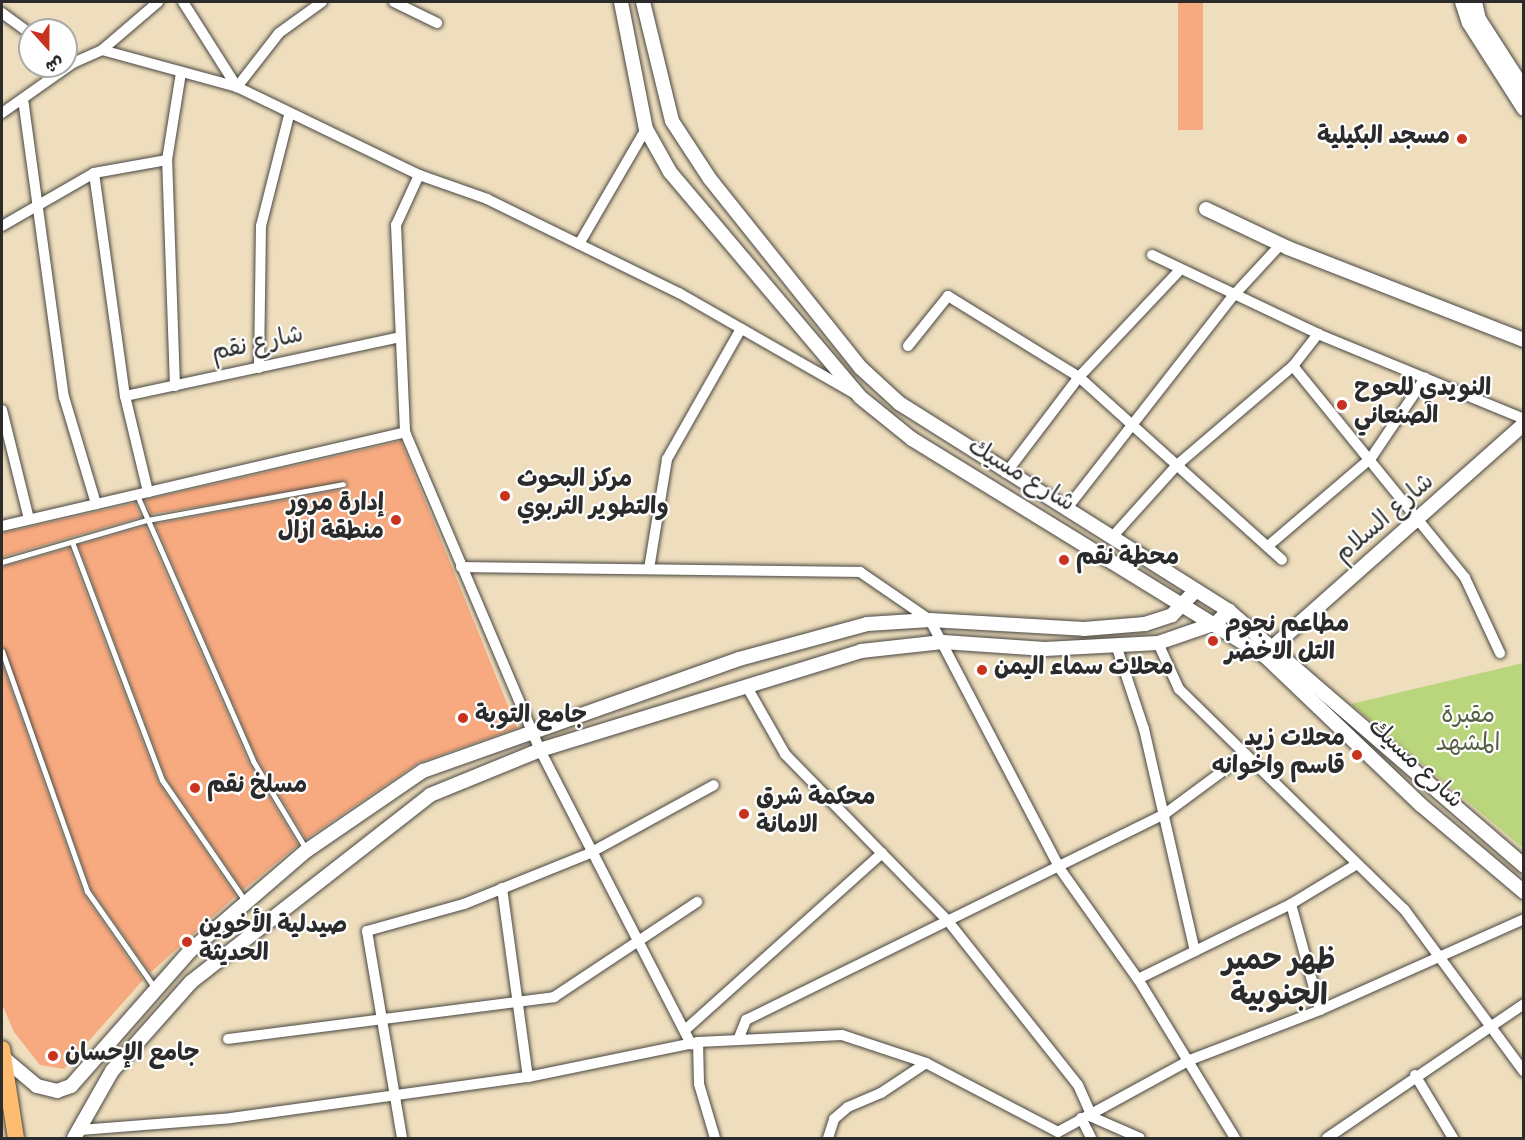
<!DOCTYPE html>
<html>
<head>
<meta charset="utf-8">
<style>
  body { margin:0 }
  #map { position:relative; width:1525px; height:1140px; overflow:hidden; background:#eedebd; font-family:Dekko,"Playpen Sans Arabic",sans-serif }
  div>[style] { position:absolute }
  [style*='--x'] { left:calc(var(--x)*1px); top:calc(var(--y)*1px); width:calc(var(--w)*1px); rotate:calc(var(--a)*1deg) }
  .green>* { inset:0; background:#bad67c }
  .building>* { inset:0; background:#f7a97f; transform-origin:0 0 }
  .roads { filter:drop-shadow(0 0 2px #484641) drop-shadow(0 0 2px #484641) }
  .service>* { height:5px; margin:-2.5px; padding:0 2.5px; transform-origin:2.5px; border-radius:2.5px; background:#fff }
  .minor>* { height:10px; margin:-5px; padding:0 5px; transform-origin:5px; border-radius:5px; background:#fff }
  .tertiary>* { height:14px; margin:-7px; padding:0 7px; transform-origin:7px; border-radius:7px; background:#fff }
  .primary>* { height:16px; margin:-8px; padding:0 8px; transform-origin:8px; border-radius:8px; background:#febc70 }
  .dots>* { width:16px; height:16px; translate:-50% -50%; box-sizing:border-box; border:3px solid #fff; border-radius:50% }
  span { translate:-50% -50%; white-space:nowrap; text-align:center; line-height:1.15; -webkit-text-stroke:4.5px #fff; paint-order:stroke }
  .poi-label { font-size:24px; color:#2b2b2b; font-weight:700 }
  .right { translate:-100% -50%; text-align:right }
  .left { translate:0 -50%; text-align:left }
  .street-label { font-size:24px; color:#2b2b2b }
  .park-label { font-size:24px; color:#565e43 }
  .district-label { font-size:30px; color:#2b2b2b; font-weight:700 }
  .frame { position:absolute; inset:0; border:3px solid #2b2b2b; pointer-events:none }
  .north { position:absolute; left:18px; top:18px; width:60px; height:60px; box-sizing:border-box; background:#fff; border:2px solid #aaa; border-radius:50%; rotate:159deg; font-size:16px; font-weight:700; line-height:24px; text-align:center; color:#2b2b2b }
  .north::after { content:''; display:block; margin:auto; width:21px; height:27px; background:#c8321e; clip-path:polygon(50% 0,100% 100%,50% 72%,0 100%) }
</style>
</head>
<body>
<div id="map">
  <div class="green">
    <i style="clip-path:polygon(1523px 663px,1524px 663px,1523px 848px,1351px 704px)"></i>
  </div>
  <div class="building">
    <i style="left:1178px;top:2px;width:25px;height:128px"></i>
    <i style="clip-path:polygon(401px 441px,517px 728px,418px 763px,306px 839px,257px 759px,155px 524px,344px 489px,348px 483px,151px 514px,145px 500px)"></i>
    <i style="clip-path:polygon(135px 503px,141px 517px,2px 557px,2px 533px)"></i>
    <i style="clip-path:polygon(145px 526px,249px 763px,298px 845px,243px 890px,166px 778px,78px 545px)"></i>
    <i style="clip-path:polygon(69px 548px,158px 782px,236px 896px,150px 973px,91px 889px,2px 646px,2px 567px)"></i>
    <i style="clip-path:polygon(2px 664px,83px 893px,143px 980px,64px 1069px,40px 1065px,14px 1032px,2px 1004px)"></i>
  </div>
  <div class="roads">
    <div class="service">
      <i style="--x:137;--y:495;--w:290;--a:66.4"></i>
      <i style="--x:253;--y:761;--w:103;--a:58.9"></i>
      <i style="--x:72;--y:542;--w:254;--a:69.3"></i>
      <i style="--x:162;--y:780;--w:148;--a:55.5"></i>
      <i style="--x:2;--y:562;--w:151;--a:-16.2"></i>
      <i style="--x:147;--y:520;--w:199;--a:-10.4"></i>
      <i style="--x:2;--y:651;--w:255;--a:70.5"></i>
      <i style="--x:87;--y:891;--w:118;--a:55"></i>
    </div>
    <div class="minor">
      <i style="--x:183;--y:2;--w:101;--a:57.6"></i>
      <i style="--x:237;--y:87;--w:202;--a:25.8"></i>
      <i style="--x:419;--y:175;--w:72;--a:19.4"></i>
      <i style="--x:487;--y:199;--w:214;--a:26.1"></i>
      <i style="--x:679;--y:293;--w:203;--a:29.8"></i>
      <i style="--x:394;--y:2;--w:48;--a:26"></i>
      <i style="--x:2;--y:13;--w:34;--a:36"></i>
      <i style="--x:102;--y:50;--w:140;--a:15.3"></i>
      <i style="--x:237;--y:87;--w:68;--a:-52.1"></i>
      <i style="--x:279;--y:33;--w:53;--a:-35.8"></i>
      <i style="--x:23;--y:99;--w:301;--a:82.2"></i>
      <i style="--x:64;--y:397;--w:112;--a:73.3"></i>
      <i style="--x:2;--y:113;--w:87;--a:-35.2"></i>
      <i style="--x:73;--y:63;--w:32;--a:-24"></i>
      <i style="--x:102;--y:50;--w:74;--a:-40.6"></i>
      <i style="--x:94;--y:173;--w:225;--a:82.1"></i>
      <i style="--x:125;--y:396;--w:99;--a:76.5"></i>
      <i style="--x:419;--y:175;--w:55;--a:114.7"></i>
      <i style="--x:396;--y:225;--w:207;--a:87.5"></i>
      <i style="--x:405;--y:432;--w:345;--a:67"></i>
      <i style="--x:540;--y:750;--w:331;--a:62.8"></i>
      <i style="--x:2;--y:226;--w:106;--a:-29.9"></i>
      <i style="--x:94;--y:173;--w:74;--a:-10.1"></i>
      <i style="--x:579;--y:244;--w:133;--a:-59.8"></i>
      <i style="--x:1152;--y:255;--w:184;--a:25.4"></i>
      <i style="--x:1318;--y:334;--w:223;--a:22.4"></i>
      <i style="--x:908;--y:346;--w:64;--a:-51.3"></i>
      <i style="--x:948;--y:296;--w:154;--a:31.7"></i>
      <i style="--x:1079;--y:377;--w:273;--a:42"></i>
      <i style="--x:1293;--y:366;--w:273;--a:50.9"></i>
      <i style="--x:1465;--y:578;--w:83;--a:65"></i>
      <i style="--x:259;--y:368;--w:142;--a:-89.2"></i>
      <i style="--x:261;--y:226;--w:114;--a:-75.8"></i>
      <i style="--x:175;--y:386;--w:226;--a:-92"></i>
      <i style="--x:167;--y:160;--w:88;--a:-80.9"></i>
      <i style="--x:125;--y:396;--w:281;--a:-12.1"></i>
      <i style="--x:2;--y:410;--w:112;--a:76.1"></i>
      <i style="--x:1006;--y:473;--w:121;--a:-52.8"></i>
      <i style="--x:1079;--y:377;--w:146;--a:-46.7"></i>
      <i style="--x:1068;--y:507;--w:268;--a:-52"></i>
      <i style="--x:1233;--y:296;--w:69;--a:-47.3"></i>
      <i style="--x:2;--y:526;--w:414;--a:-13.1"></i>
      <i style="--x:1114;--y:535;--w:94;--a:-48"></i>
      <i style="--x:1177;--y:465;--w:153;--a:-40.5"></i>
      <i style="--x:1293;--y:366;--w:41;--a:-52"></i>
      <i style="--x:1268;--y:546;--w:135;--a:-40.5"></i>
      <i style="--x:1371;--y:458;--w:97;--a:-56"></i>
      <i style="--x:461;--y:567;--w:399;--a:0.7"></i>
      <i style="--x:860;--y:572;--w:85;--a:34.4"></i>
      <i style="--x:930;--y:620;--w:281;--a:62.4"></i>
      <i style="--x:1060;--y:869;--w:135;--a:54.7"></i>
      <i style="--x:1138;--y:979;--w:186;--a:58.6"></i>
      <i style="--x:649;--y:569;--w:111;--a:-80.7"></i>
      <i style="--x:667;--y:459;--w:150;--a:-60.4"></i>
      <i style="--x:1158;--y:643;--w:51;--a:65.5"></i>
      <i style="--x:1179;--y:689;--w:315;--a:44.4"></i>
      <i style="--x:1404;--y:909;--w:202;--a:53.6"></i>
      <i style="--x:1117;--y:648;--w:85;--a:71.6"></i>
      <i style="--x:1144;--y:729;--w:228;--a:77.1"></i>
      <i style="--x:747;--y:687;--w:77;--a:60.4"></i>
      <i style="--x:785;--y:754;--w:233;--a:45.7"></i>
      <i style="--x:948;--y:921;--w:209;--a:51.6"></i>
      <i style="--x:1078;--y:1085;--w:35;--a:66"></i>
      <i style="--x:1092;--y:1117;--w:52;--a:23.6"></i>
      <i style="--x:502;--y:888;--w:191;--a:82.2"></i>
      <i style="--x:1291;--y:904;--w:110;--a:74.7"></i>
      <i style="--x:1138;--y:979;--w:170;--a:-26.1"></i>
      <i style="--x:1291;--y:904;--w:77;--a:-31.2"></i>
      <i style="--x:685;--y:1030;--w:265;--a:-41.9"></i>
      <i style="--x:228;--y:1039;--w:329;--a:-7.3"></i>
      <i style="--x:554;--y:997;--w:172;--a:-33.6"></i>
      <i style="--x:738;--y:1040;--w:22;--a:-68"></i>
      <i style="--x:746;--y:1020;--w:468;--a:-26.2"></i>
      <i style="--x:1166;--y:813;--w:99;--a:-36.4"></i>
      <i style="--x:698;--y:1042;--w:42;--a:88.6"></i>
      <i style="--x:699;--y:1084;--w:56;--a:73.5"></i>
      <i style="--x:1415;--y:1075;--w:74;--a:58.9"></i>
      <i style="--x:1081;--y:1118;--w:22;--a:63"></i>
      <i style="--x:80;--y:1130;--w:151;--a:-4.5"></i>
      <i style="--x:231;--y:1118;--w:300;--a:-7.9"></i>
      <i style="--x:528;--y:1077;--w:174;--a:-11.6"></i>
      <i style="--x:698;--y:1042;--w:144;--a:-2.8"></i>
      <i style="--x:842;--y:1035;--w:89;--a:18.4"></i>
      <i style="--x:926;--y:1063;--w:149;--a:27.6"></i>
      <i style="--x:1058;--y:1132;--w:150;--a:-28.6"></i>
      <i style="--x:1190;--y:1060;--w:139;--a:-21"></i>
      <i style="--x:1320;--y:1010;--w:223;--a:-24"></i>
      <i style="--x:402;--y:1138;--w:210;--a:-99.6"></i>
      <i style="--x:367;--y:931;--w:101;--a:-15.6"></i>
      <i style="--x:464;--y:904;--w:136;--a:-22"></i>
      <i style="--x:590;--y:853;--w:141;--a:-28.7"></i>
      <i style="--x:828;--y:1138;--w:20;--a:-72"></i>
      <i style="--x:834;--y:1119;--w:18;--a:-41"></i>
      <i style="--x:848;--y:1107;--w:36;--a:-23"></i>
      <i style="--x:881;--y:1093;--w:54;--a:-33.7"></i>
      <i style="--x:1327;--y:1138;--w:238;--a:-34.2"></i>
    </div>
    <div class="tertiary">
      <i style="--x:621;--y:2;--w:129;--a:78.9"></i>
      <i style="--x:646;--y:129;--w:49;--a:60.8"></i>
      <i style="--x:670;--y:172;--w:294;--a:49.8"></i>
      <i style="--x:860;--y:397;--w:67;--a:38.9"></i>
      <i style="--x:912;--y:439;--w:416;--a:31.6"></i>
      <i style="--x:1266;--y:657;--w:214;--a:43.7"></i>
      <i style="--x:1421;--y:805;--w:135;--a:40.2"></i>
      <i style="--x:643;--y:2;--w:122;--a:76.3"></i>
      <i style="--x:672;--y:121;--w:69;--a:56.8"></i>
      <i style="--x:710;--y:179;--w:242;--a:51.4"></i>
      <i style="--x:861;--y:368;--w:52;--a:42.6"></i>
      <i style="--x:899;--y:403;--w:390;--a:32.2"></i>
      <i style="--x:1229;--y:611;--w:390;--a:40.8"></i>
      <i style="--x:1462;--y:2;--w:22;--a:72"></i>
      <i style="--x:1469;--y:23;--w:102;--a:57.4"></i>
      <i style="--x:1475;--y:2;--w:17;--a:77"></i>
      <i style="--x:1479;--y:19;--w:83;--a:57.3"></i>
      <i style="--x:1206;--y:209;--w:91;--a:25.4"></i>
      <i style="--x:1288;--y:248;--w:253;--a:21.3"></i>
      <i style="--x:1275;--y:645;--w:333;--a:-41.6"></i>
      <i style="--x:5;--y:1059;--w:42;--a:40.2"></i>
      <i style="--x:37;--y:1086;--w:21;--a:14"></i>
      <i style="--x:57;--y:1091;--w:15;--a:-20"></i>
      <i style="--x:71;--y:1086;--w:180;--a:-48.6"></i>
      <i style="--x:190;--y:951;--w:153;--a:-40.8"></i>
      <i style="--x:306;--y:851;--w:142;--a:-34.4"></i>
      <i style="--x:423;--y:771;--w:335;--a:-19.5"></i>
      <i style="--x:739;--y:659;--w:133;--a:-15.3"></i>
      <i style="--x:867;--y:624;--w:63;--a:-3.6"></i>
      <i style="--x:930;--y:620;--w:154;--a:3.3"></i>
      <i style="--x:1084;--y:629;--w:61;--a:-4.7"></i>
      <i style="--x:1145;--y:624;--w:28;--a:-18"></i>
      <i style="--x:1172;--y:615;--w:33;--a:-46"></i>
      <i style="--x:74;--y:1138;--w:77;--a:-60.4"></i>
      <i style="--x:112;--y:1071;--w:119;--a:-48.4"></i>
      <i style="--x:191;--y:982;--w:303;--a:-38"></i>
      <i style="--x:430;--y:795;--w:119;--a:-22.2"></i>
      <i style="--x:540;--y:750;--w:336;--a:-17.1"></i>
      <i style="--x:861;--y:651;--w:82;--a:-6.3"></i>
      <i style="--x:943;--y:642;--w:102;--a:3.9"></i>
      <i style="--x:1045;--y:649;--w:113;--a:-3"></i>
      <i style="--x:1158;--y:643;--w:61;--a:-19"></i>
      <i style="--x:1216;--y:623;--w:18;--a:-43"></i>
    </div>
    <div class="primary">
      <i style="--x:2;--y:1049;--w:90;--a:81.1"></i>
    </div>
  </div>
  <div class="dots">
    <i style="left:1462px;top:139px;background:#c8321e"></i>
    <i style="left:1342px;top:405px;background:#c8321e"></i>
    <i style="left:505px;top:496px;background:#c8321e"></i>
    <i style="left:396px;top:520px;background:#c8321e"></i>
    <i style="left:1064px;top:560px;background:#c8321e"></i>
    <i style="left:1213px;top:641px;background:#c8321e"></i>
    <i style="left:982px;top:670px;background:#c8321e"></i>
    <i style="left:463px;top:718px;background:#c8321e"></i>
    <i style="left:1357px;top:755px;background:#c8321e"></i>
    <i style="left:195px;top:788px;background:#c8321e"></i>
    <i style="left:744px;top:814px;background:#c8321e"></i>
    <i style="left:187px;top:942px;background:#c8321e"></i>
    <i style="left:53px;top:1056px;background:#c8321e"></i>
  </div>
  <div class="poi-label">
    <span class="right" style="left:1450px;top:139px">مسجد البكيلية</span>
    <span class="left" style="left:1354px;top:405px">النويدي للحوح<br>الصنعاني</span>
    <span class="left" style="left:517px;top:496px">مركز البحوث<br>والتطوير التربوي</span>
    <span class="right" style="left:384px;top:520px">إدارة مرور<br>منطقة ازال</span>
    <span class="left" style="left:1076px;top:560px">محطة نقم</span>
    <span class="left" style="left:1225px;top:641px">مطاعم نجوم<br>التل الاخضر</span>
    <span class="left" style="left:994px;top:670px">محلات سماء اليمن</span>
    <span class="left" style="left:475px;top:718px">جامع التوبة</span>
    <span class="right" style="left:1345px;top:755px">محلات زيد<br>قاسم واخوانه</span>
    <span class="left" style="left:207px;top:788px">مسلخ نقم</span>
    <span class="left" style="left:756px;top:814px">محكمة شرق<br>الامانة</span>
    <span class="left" style="left:199px;top:942px">صيدلية الأخوين<br>الحديثة</span>
    <span class="left" style="left:65px;top:1056px">جامع الإحسان</span>
  </div>
  <div class="street-label">
    <span style="left:258px;top:346px;rotate:-12deg">شارع نقم</span>
    <span style="left:1020px;top:477px;rotate:31deg">شارع مسيك</span>
    <span style="left:1386px;top:520px;rotate:-41deg">شارع السلام</span>
    <span style="left:1414px;top:765px;rotate:43deg">شارع مسيك</span>
  </div>
  <div class="park-label">
    <span style="left:1468px;top:732px">مقبرة<br>المشهد</span>
  </div>
  <div class="district-label">
    <span style="left:1279px;top:981px">ظهر حمير<br>الجنوبية</span>
  </div>
  <div class="frame"></div>
  <div class="north">ش</div>
</div>
</body>
</html>
